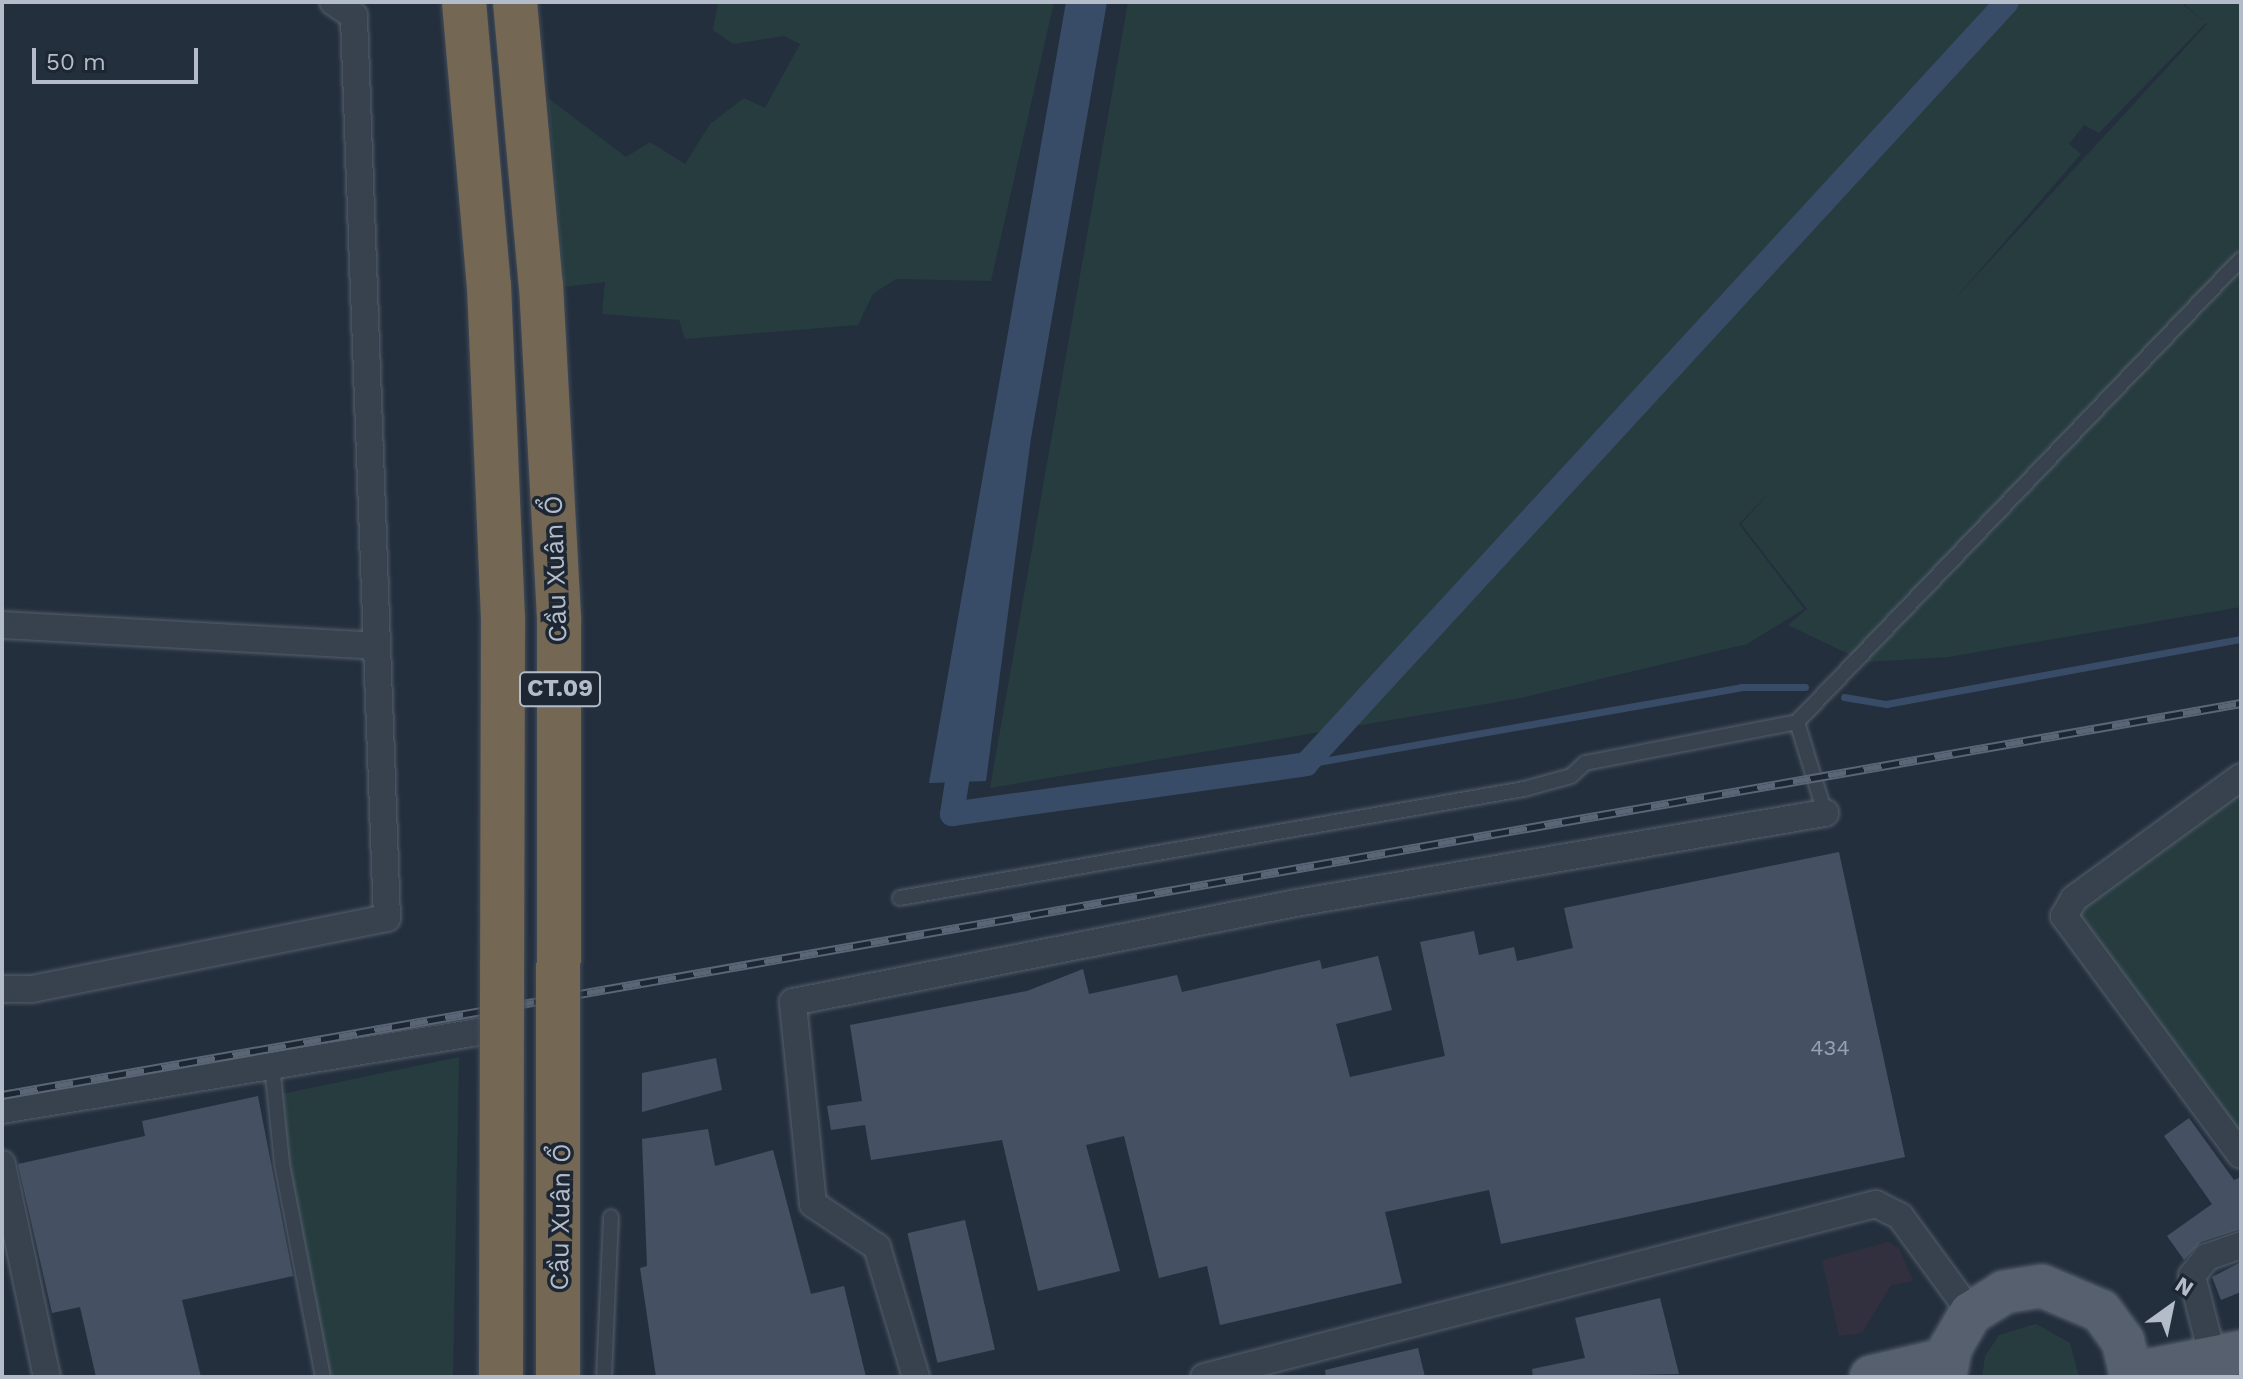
<!DOCTYPE html>
<html>
<head>
<meta charset="utf-8">
<style>
  body { margin:0 }
  #map { position:relative; width:2243px; height:1379px; overflow:hidden; background:#242f3e; font-family:"Work Sans",sans-serif }
  div>[style] { position:absolute }
  [style*='--x'] { left:calc(var(--x)*1px); top:calc(var(--y)*1px); width:calc(var(--w)*1px); rotate:calc(var(--a)*1deg) }
  .medical>* { inset:0; background:#32303f }
  .green>* { inset:0; background:#263c3f }
  .water>* { inset:0; background:#394c67 }
  .stream>* { height:7px; margin:-3.5px; padding:0 3.5px; transform-origin:3.5px; border-radius:3.5px; background:#394c67 }
  .canal>* { height:24px; margin:-12px; padding:0 12px; transform-origin:12px; border-radius:12px; background:#394c67 }
  .building>* { inset:0; background:#455162; transform-origin:0 0 }
  .roads { filter:drop-shadow(0 0 2px #565f6c) drop-shadow(0 0 2px #565f6c) }
  .service>* { height:14px; margin:-7px; padding:0 7px; transform-origin:7px; border-radius:7px; background:#38414e }
  .minor>* { height:26px; margin:-13px; padding:0 13px; transform-origin:13px; border-radius:13px; background:#38414e }
  .primary>* { height:42px; margin:-21px; padding:0 21px; transform-origin:21px; border-radius:21px; background:#56606e }
  .rail>* { height:9px; margin-top:-4.5px; transform-origin:0; background:repeating-linear-gradient(90deg,#1d2633 0 18px,#5a6575 0 36px); box-sizing:border-box; border-block:2px solid #5a6575 }
  .bridges { filter:drop-shadow(0 0 2px #434c59) drop-shadow(0 0 2px #434c59) }
  .motorway-bridge>* { height:44px; margin:-22px; padding:0 22px; transform-origin:22px; border-radius:22px; background:#746855 }
  span { translate:-50% -50%; white-space:nowrap; text-align:center; line-height:1.15; -webkit-text-stroke:7px #1d2633; paint-order:stroke }
  .number-label { font-size:22px; color:#98a1af }
  .number-label span { -webkit-text-stroke-width:0 }
  .shield-label span { padding:2px 6px; background:#1d2633; border:2px solid; border-radius:6px; -webkit-text-stroke-width:0 }
  .shield-label { font-size:24px; color:#b4bcc9; font-weight:700 }
  .street-label { font-size:26px; color:#b4bcc9 }
  .frame { position:absolute; inset:0; border:4px solid #b4bcc9; pointer-events:none }
  .north { position:absolute; left:2131px; top:1267px; width:80px; height:80px; -webkit-text-stroke:6px #1d2633; paint-order:stroke; rotate:33deg; font-size:22px; font-weight:700; line-height:32px; text-align:center; color:#b4bcc9 }
  .north::after { content:''; display:block; margin:auto; width:28px; height:36px; background:#b4bcc9; clip-path:polygon(50% 0,100% 100%,50% 72%,0 100%) }
  .scale { position:absolute; left:32px; top:48px; width:166px; height:36px; box-sizing:border-box; border:4px solid #b4bcc9; border-top:0; padding-left:10px; font-size:24px; line-height:28px; white-space:nowrap; color:#b4bcc9; -webkit-text-stroke:6px #1d2633; paint-order:stroke }
</style>
</head>
<body>
<div id="map">
  <div class="medical">
    <i style="clip-path:polygon(1888px 1242px,1899px 1248px,1913px 1281px,1891px 1285px,1862px 1333px,1839px 1336px,1822px 1260px)"></i>
  </div>
  <div class="green">
    <i style="clip-path:polygon(718px 2px,1054px 2px,991px 281px,896px 279px,873px 294px,858px 325px,685px 339px,679px 320px,602px 314px,605px 282px,562px 287px,548px 98px,626px 157px,650px 142px,685px 164px,710px 124px,744px 98px,765px 108px,800px 44px,784px 36px,733px 44px,713px 30px)"></i>
    <i style="clip-path:polygon(1128px 2px,2180px 2px,2206px 23px,2099px 133px,2084px 125px,2069px 144px,2081px 154px,1953px 301px,2207px 24px,2182px 2px,2241px 2px,2241px 607px,1948px 657px,1865px 662px,1788px 625px,1807px 609px,1741px 524px,1774px 488px,1739px 524px,1804px 609px,1747px 644px,1521px 698px,990px 788px)"></i>
    <i style="clip-path:polygon(2241px 791px,2241px 1143px,2073px 923px,2078px 904px)"></i>
    <i style="clip-path:polygon(459px 1057px,453px 1377px,319px 1377px,272px 1096px)"></i>
    <i style="clip-path:polygon(2036px 1324px,2070px 1343px,2079px 1377px,1982px 1377px,1985px 1356px,1999px 1335px)"></i>
  </div>
  <div class="water">
    <i style="clip-path:polygon(1066px 2px,1107px 2px,1031px 438px,986px 781px,929px 783px)"></i>
  </div>
  <div class="stream">
    <i style="--x:1844;--y:697;--w:43;--a:9.5"></i>
    <i style="--x:1886;--y:704;--w:361;--a:-10.4"></i>
    <i style="--x:1306;--y:764;--w:442;--a:-10"></i>
    <i style="--x:1741;--y:687;--w:64;--a:0"></i>
  </div>
  <div class="canal">
    <i style="--x:962;--y:750;--w:65;--a:98.9"></i>
    <i style="--x:952;--y:814;--w:358;--a:-8"></i>
    <i style="--x:1306;--y:764;--w:1035;--a:-47.39"></i>
  </div>
  <div class="building">
    <i style="clip-path:polygon(1839px 852px,1905px 1157px,1501px 1244px,1489px 1190px,1385px 1212px,1402px 1283px,1220px 1325px,1207px 1266px,1159px 1278px,1124px 1136px,1086px 1145px,1120px 1271px,1038px 1291px,1002px 1140px,871px 1160px,865px 1125px,831px 1130px,827px 1106px,862px 1101px,850px 1025px,1027px 991px,1083px 969px,1089px 994px,1177px 975px,1182px 992px,1320px 960px,1322px 969px,1378px 956px,1392px 1010px,1336px 1024px,1350px 1077px,1445px 1056px,1420px 942px,1474px 931px,1479px 955px,1514px 947px,1517px 961px,1573px 948px,1564px 908px)"></i>
    <i style="clip-path:polygon(716px 1058px,722px 1090px,642px 1112px,642px 1073px)"></i>
    <i style="clip-path:polygon(258px 1096px,293px 1276px,182px 1300px,201px 1377px,96px 1377px,80px 1307px,52px 1313px,18px 1164px,145px 1136px,142px 1121px)"></i>
    <i style="clip-path:polygon(2189px 1118px,2234px 1180px,2241px 1177px,2241px 1229px,2201px 1242px,2184px 1260px,2167px 1236px,2212px 1204px,2164px 1136px)"></i>
    <i style="clip-path:polygon(708px 1129px,715px 1166px,773px 1150px,811px 1294px,844px 1286px,866px 1377px,656px 1377px,640px 1268px,647px 1266px,642px 1139px)"></i>
    <i style="left:965px;top:1220px;width:133px;height:59px;rotate:77deg"></i>
    <i style="clip-path:polygon(2241px 1262px,2241px 1292px,2221px 1300px,2212px 1277px)"></i>
    <i style="clip-path:polygon(1660px 1298px,1679px 1374px,1533px 1377px,1532px 1369px,1585px 1358px,1575px 1318px)"></i>
    <i style="clip-path:polygon(1418px 1348px,1425px 1377px,1326px 1377px,1325px 1370px)"></i>
  </div>
  <div class="roads">
    <div class="service">
      <i style="--x:1825;--y:813;--w:95;--a:-107.1"></i>
      <i style="--x:1797;--y:722;--w:641;--a:-46.2"></i>
      <i style="--x:900;--y:898;--w:633;--a:-9.91"></i>
      <i style="--x:1524;--y:789;--w:49;--a:-15.5"></i>
      <i style="--x:1571;--y:776;--w:19;--a:-43"></i>
      <i style="--x:1585;--y:763;--w:216;--a:-10.9"></i>
      <i style="--x:272;--y:1065;--w:100;--a:84.2"></i>
      <i style="--x:282;--y:1164;--w:217;--a:79.1"></i>
      <i style="--x:604;--y:1377;--w:160;--a:-87.5"></i>
    </div>
    <div class="minor">
      <i style="--x:2;--y:625;--w:374;--a:3.2"></i>
      <i style="--x:2241;--y:777;--w:207;--a:143.9"></i>
      <i style="--x:2074;--y:899;--w:20;--a:120"></i>
      <i style="--x:2064;--y:916;--w:297;--a:53.5"></i>
      <i style="--x:2;--y:989;--w:30;--a:0"></i>
      <i style="--x:32;--y:989;--w:362;--a:-11.3"></i>
      <i style="--x:387;--y:918;--w:903;--a:-92.1"></i>
      <i style="--x:354;--y:16;--w:25;--a:-146"></i>
      <i style="--x:2;--y:1110;--w:489;--a:-9.3"></i>
      <i style="--x:2;--y:1164;--w:218;--a:78.1"></i>
      <i style="--x:2213;--y:1358;--w:85;--a:-104.4"></i>
      <i style="--x:2192;--y:1276;--w:24;--a:-52"></i>
      <i style="--x:2207;--y:1257;--w:36;--a:-19"></i>
      <i style="--x:916;--y:1377;--w:136;--a:-106.7"></i>
      <i style="--x:877;--y:1247;--w:77;--a:-146.1"></i>
      <i style="--x:813;--y:1204;--w:203;--a:-95.7"></i>
      <i style="--x:793;--y:1002;--w:513;--a:-11.13"></i>
      <i style="--x:1296;--y:903;--w:537;--a:-9.66"></i>
      <i style="--x:1204;--y:1377;--w:694;--a:-14.44"></i>
      <i style="--x:1876;--y:1204;--w:27;--a:27"></i>
      <i style="--x:1900;--y:1216;--w:120;--a:53.8"></i>
    </div>
    <div class="primary">
      <i style="--x:2130;--y:1374;--w:113;--a:-11.2"></i>
      <i style="--x:1871;--y:1377;--w:78;--a:-13.3"></i>
      <i style="--x:1945;--y:1377;--w:31;--a:-79"></i>
      <i style="--x:1951;--y:1347;--w:39;--a:-60"></i>
      <i style="--x:1971;--y:1313;--w:39;--a:-32"></i>
      <i style="--x:2004;--y:1292;--w:38;--a:-9"></i>
      <i style="--x:2042;--y:1286;--w:64;--a:23"></i>
      <i style="--x:2101;--y:1311;--w:37;--a:54"></i>
      <i style="--x:2123;--y:1341;--w:37;--a:77"></i>
    </div>
  </div>
  <div class="rail">
    <i style="--x:2;--y:1095;--w:2273;--a:-9.93"></i>
  </div>
  <div class="bridges">
    <div class="motorway-bridge">
      <i style="--x:464;--y:2;--w:284;--a:85"></i>
      <i style="--x:489;--y:285;--w:333;--a:87.6"></i>
      <i style="--x:503;--y:618;--w:759;--a:90.15"></i>
      <i style="--x:515;--y:2;--w:284;--a:84.8"></i>
      <i style="--x:541;--y:285;--w:335;--a:86.9"></i>
      <i style="--x:559;--y:620;--w:757;--a:90.08"></i>
    </div>
  </div>
  <div class="number-label">
    <span style="left:1830px;top:1048px">434</span>
  </div>
  <div class="shield-label">
    <span style="left:560px;top:689px">CT.09</span>
  </div>
  <div class="street-label">
    <span style="left:556px;top:569px;rotate:-92deg">Cầu Xuân Ổ</span>
    <span style="left:561px;top:1217px;rotate:-89deg">Cầu Xuân Ổ</span>
  </div>
  <div class="frame"></div>
  <div class="north">N</div>
  <div class="scale">50 m</div>
</div>
</body>
</html>
